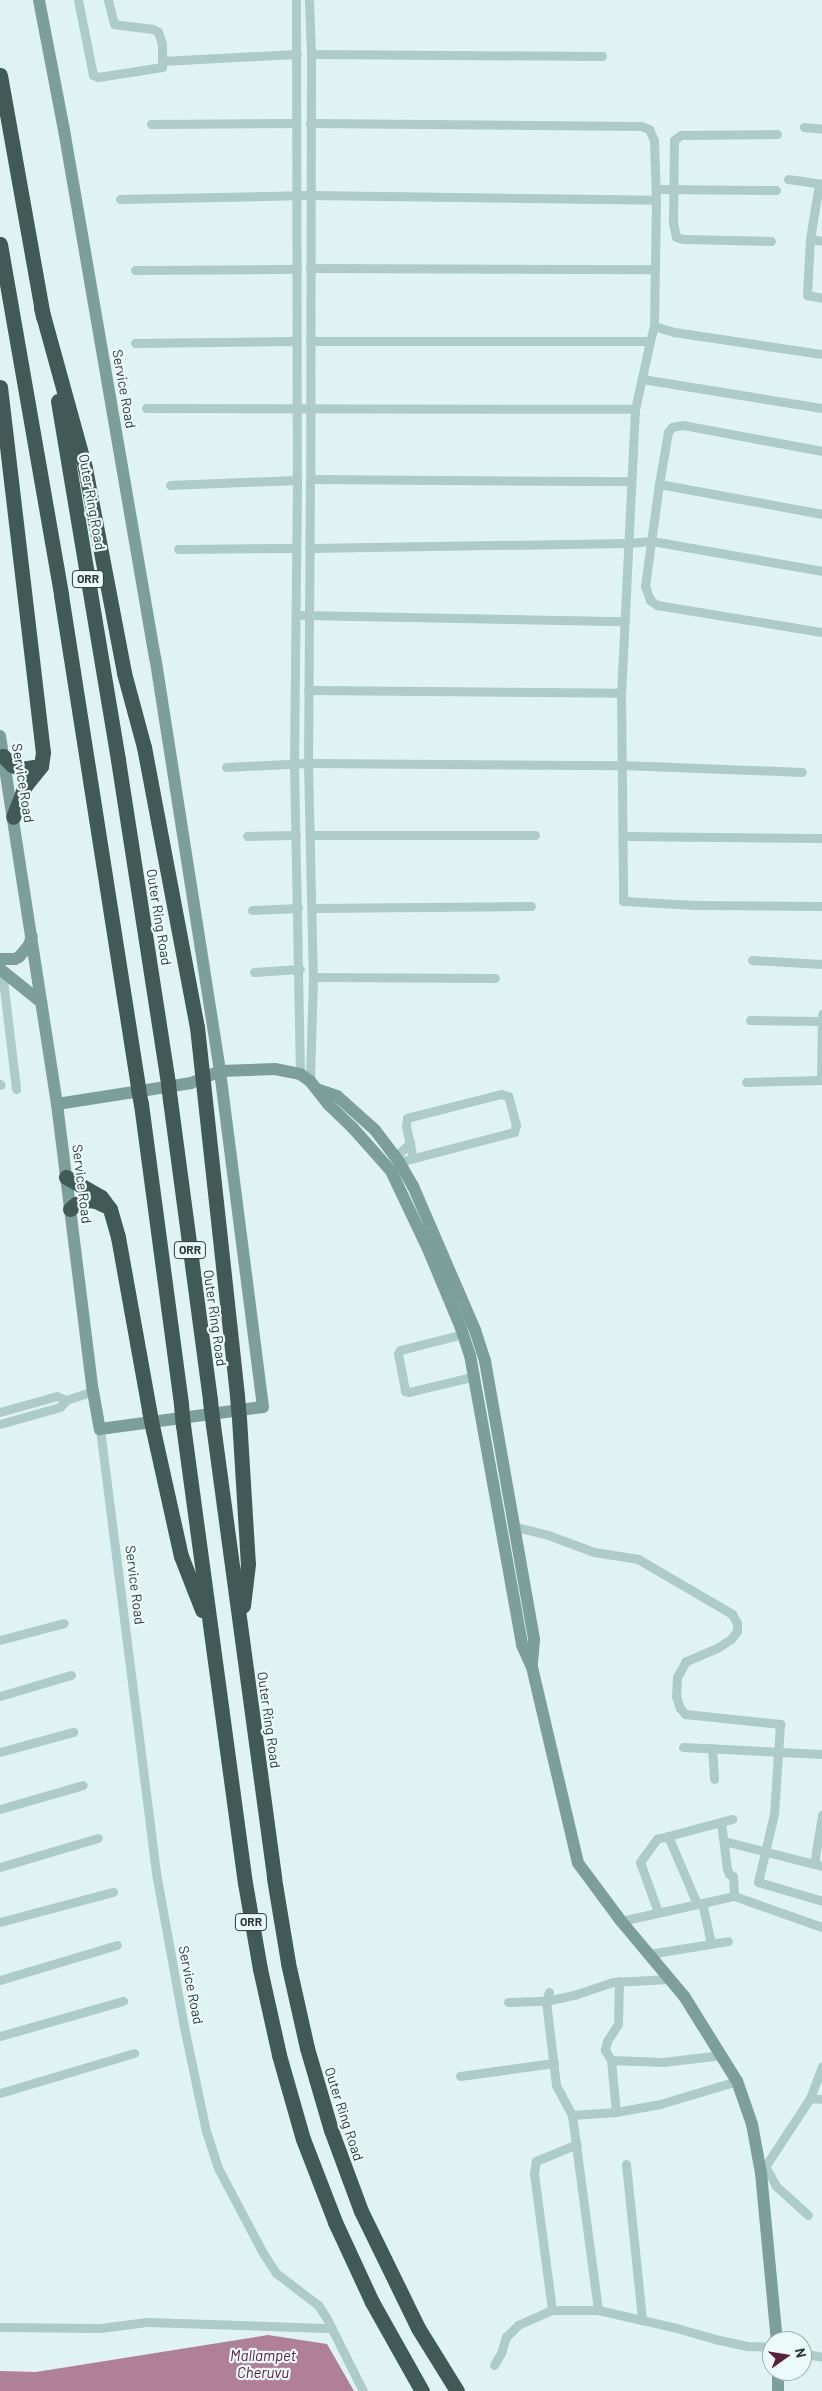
<!DOCTYPE html>
<html>
<head>
<meta charset="utf-8">
<style>
  body { margin:0 }
  #map { position:relative; width:822px; height:2391px; overflow:hidden; background:#e0f3f3; font-family:Barlow,sans-serif }
  div>[style] { position:absolute }
  [style*='--x'] { left:calc(var(--x)*1px); top:calc(var(--y)*1px); width:calc(var(--w)*1px); rotate:calc(var(--a)*1deg) }
  .water>* { inset:0; background:#b07f98 }
  .street>* { height:9px; margin:-4.5px; padding:0 4.5px; transform-origin:4.5px; border-radius:4.5px; background:#accbc9 }
  .secondary>* { height:12px; margin:-6px; padding:0 6px; transform-origin:6px; border-radius:6px; background:#7d9f99 }
  .highway>* { height:15px; margin:-7.5px; padding:0 7.5px; transform-origin:7.5px; border-radius:7.5px; background:#425a55 }
  .highway-bridge>* { height:15px; margin:-7.5px; padding:0 7.5px; transform-origin:7.5px; border-radius:7.5px; background:#425a55 }
  span { translate:-50% -50%; white-space:nowrap; text-align:center; line-height:1.15; -webkit-text-stroke:4.5px #edfafa; paint-order:stroke }
  .shield-label span { padding:1px 4px; background:#edfafa; border:1px solid; border-radius:4px; -webkit-text-stroke-width:0 }
  .shield-label { font-size:12px; color:#2b3a36; font-weight:700 }
  .street-label { font-size:14px; color:#2b3a36 }
  .water-label { font-size:15px; color:#5b203d; font-style:italic }
  .north { position:absolute; left:762px; top:2331px; width:50px; height:50px; box-sizing:border-box; background:#edfafa; border:1px solid #9fadac; border-radius:50%; rotate:77deg; font-size:14px; font-weight:700; line-height:20px; text-align:center; color:#2b3a36 }
  .north::after { content:''; display:block; margin:auto; width:18px; height:22px; background:#5b203d; clip-path:polygon(50% 0,100% 100%,50% 72%,0 100%) }
</style>
</head>
<body>
<div id="map">
  <div class="water">
    <i style="clip-path:polygon(268px 2335px,327px 2344px,354px 2391px,0 2391px,0 2371px,36px 2372px)"></i>
  </div>
  <div class="street">
    <i style="--x:78;--y:0;--w:76;--a:78.7"></i>
    <i style="--x:93;--y:75;--w:5;--a:22"></i>
    <i style="--x:98;--y:77;--w:65;--a:-8.9"></i>
    <i style="--x:162;--y:67;--w:23;--a:-90"></i>
    <i style="--x:162;--y:44;--w:13;--a:-108"></i>
    <i style="--x:158;--y:32;--w:6;--a:-149"></i>
    <i style="--x:153;--y:29;--w:39;--a:-173"></i>
    <i style="--x:114;--y:24;--w:25;--a:-104"></i>
    <i style="--x:296;--y:0;--w:480;--a:89.9"></i>
    <i style="--x:297;--y:480;--w:283;--a:90.6"></i>
    <i style="--x:294;--y:763;--w:311;--a:88.9"></i>
    <i style="--x:309;--y:0;--w:54;--a:87.9"></i>
    <i style="--x:311;--y:54;--w:425;--a:90.1"></i>
    <i style="--x:310;--y:479;--w:284;--a:90.4"></i>
    <i style="--x:308;--y:763;--w:214;--a:88.7"></i>
    <i style="--x:313;--y:977;--w:104;--a:91.7"></i>
    <i style="--x:311;--y:54;--w:291;--a:0.4"></i>
    <i style="--x:162;--y:61;--w:135;--a:-3"></i>
    <i style="--x:310;--y:123;--w:331;--a:0.5"></i>
    <i style="--x:641;--y:126;--w:9;--a:21"></i>
    <i style="--x:649;--y:129;--w:12;--a:66"></i>
    <i style="--x:654;--y:140;--w:60;--a:88.1"></i>
    <i style="--x:656;--y:200;--w:126;--a:90.9"></i>
    <i style="--x:654;--y:326;--w:16;--a:105"></i>
    <i style="--x:650;--y:341;--w:340;--a:180"></i>
    <i style="--x:151;--y:124;--w:145;--a:-0.4"></i>
    <i style="--x:804;--y:127;--w:18;--a:6"></i>
    <i style="--x:788;--y:179;--w:34;--a:8"></i>
    <i style="--x:819;--y:184;--w:56;--a:99.3"></i>
    <i style="--x:810;--y:239;--w:56;--a:93.1"></i>
    <i style="--x:807;--y:295;--w:15;--a:11"></i>
    <i style="--x:656;--y:189;--w:120;--a:0.5"></i>
    <i style="--x:120;--y:199;--w:190;--a:-1.2"></i>
    <i style="--x:310;--y:195;--w:346;--a:0.8"></i>
    <i style="--x:810;--y:239;--w:12;--a:9"></i>
    <i style="--x:771;--y:241;--w:88;--a:-178.7"></i>
    <i style="--x:683;--y:239;--w:7;--a:-164"></i>
    <i style="--x:676;--y:237;--w:14;--a:-102"></i>
    <i style="--x:673;--y:223;--w:83;--a:-89.3"></i>
    <i style="--x:674;--y:140;--w:9;--a:-36"></i>
    <i style="--x:681;--y:135;--w:96;--a:-0.6"></i>
    <i style="--x:310;--y:268;--w:345;--a:0.2"></i>
    <i style="--x:135;--y:270;--w:162;--a:-0.4"></i>
    <i style="--x:654;--y:326;--w:21;--a:17"></i>
    <i style="--x:674;--y:332;--w:150;--a:8.5"></i>
    <i style="--x:650;--y:341;--w:70;--a:102.4"></i>
    <i style="--x:635;--y:409;--w:284;--a:92.8"></i>
    <i style="--x:621;--y:693;--w:208;--a:89.4"></i>
    <i style="--x:623;--y:901;--w:72;--a:3.2"></i>
    <i style="--x:695;--y:905;--w:127;--a:0.5"></i>
    <i style="--x:135;--y:343;--w:161;--a:-0.7"></i>
    <i style="--x:642;--y:379;--w:182;--a:9.2"></i>
    <i style="--x:146;--y:408;--w:489;--a:0.1"></i>
    <i style="--x:822;--y:451;--w:141;--a:-169.4"></i>
    <i style="--x:683;--y:425;--w:11;--a:170"></i>
    <i style="--x:672;--y:427;--w:6;--a:129"></i>
    <i style="--x:668;--y:432;--w:53;--a:99.8"></i>
    <i style="--x:659;--y:484;--w:103;--a:97.8"></i>
    <i style="--x:645;--y:586;--w:15;--a:70"></i>
    <i style="--x:650;--y:600;--w:9;--a:36"></i>
    <i style="--x:657;--y:605;--w:167;--a:9.3"></i>
    <i style="--x:310;--y:479;--w:321;--a:0.4"></i>
    <i style="--x:659;--y:484;--w:166;--a:10.4"></i>
    <i style="--x:170;--y:485;--w:127;--a:-2.3"></i>
    <i style="--x:309;--y:548;--w:319;--a:-0.9"></i>
    <i style="--x:628;--y:543;--w:24;--a:-5"></i>
    <i style="--x:652;--y:541;--w:173;--a:10"></i>
    <i style="--x:178;--y:549;--w:117;--a:-0.5"></i>
    <i style="--x:302;--y:615;--w:323;--a:1.1"></i>
    <i style="--x:308;--y:690;--w:313;--a:0.5"></i>
    <i style="--x:226;--y:767;--w:82;--a:-2.8"></i>
    <i style="--x:308;--y:763;--w:314;--a:0.4"></i>
    <i style="--x:622;--y:765;--w:180;--a:2.2"></i>
    <i style="--x:310;--y:835;--w:225;--a:0"></i>
    <i style="--x:247;--y:836;--w:49;--a:-1.2"></i>
    <i style="--x:623;--y:836;--w:199;--a:0.6"></i>
    <i style="--x:312;--y:908;--w:219;--a:-0.5"></i>
    <i style="--x:252;--y:910;--w:46;--a:-2.5"></i>
    <i style="--x:752;--y:960;--w:70;--a:3.3"></i>
    <i style="--x:2;--y:971;--w:119;--a:83.2"></i>
    <i style="--x:254;--y:972;--w:46;--a:-3.7"></i>
    <i style="--x:313;--y:977;--w:182;--a:0.3"></i>
    <i style="--x:750;--y:1020;--w:72;--a:0.8"></i>
    <i style="--x:821;--y:1080;--w:66;--a:-89.1"></i>
    <i style="--x:746;--y:1082;--w:76;--a:-1.5"></i>
    <i style="--x:0;--y:1084;--w:1;--a:45"></i>
    <i style="--x:395;--y:1157;--w:21;--a:-43"></i>
    <i style="--x:399;--y:1162;--w:119;--a:-14.6"></i>
    <i style="--x:514;--y:1132;--w:7;--a:-74"></i>
    <i style="--x:516;--y:1125;--w:30;--a:-105"></i>
    <i style="--x:508;--y:1096;--w:7;--a:-164"></i>
    <i style="--x:501;--y:1094;--w:97;--a:165.7"></i>
    <i style="--x:407;--y:1118;--w:8;--a:97"></i>
    <i style="--x:406;--y:1126;--w:33;--a:78"></i>
    <i style="--x:463;--y:1334;--w:65;--a:165.7"></i>
    <i style="--x:400;--y:1350;--w:4;--a:117"></i>
    <i style="--x:398;--y:1354;--w:38;--a:79"></i>
    <i style="--x:405;--y:1391;--w:4;--a:14"></i>
    <i style="--x:409;--y:1392;--w:68;--a:-13.6"></i>
    <i style="--x:0;--y:1412;--w:59;--a:-15.7"></i>
    <i style="--x:57;--y:1396;--w:10;--a:24"></i>
    <i style="--x:0;--y:1424;--w:62;--a:-15.8"></i>
    <i style="--x:60;--y:1407;--w:9;--a:-49"></i>
    <i style="--x:66;--y:1400;--w:28;--a:-18"></i>
    <i style="--x:100;--y:1429;--w:448;--a:82.8"></i>
    <i style="--x:156;--y:1873;--w:157;--a:79.7"></i>
    <i style="--x:184;--y:2027;--w:106;--a:78.1"></i>
    <i style="--x:206;--y:2131;--w:39;--a:72"></i>
    <i style="--x:218;--y:2168;--w:96;--a:62.1"></i>
    <i style="--x:263;--y:2253;--w:24;--a:57"></i>
    <i style="--x:276;--y:2273;--w:53;--a:37.3"></i>
    <i style="--x:318;--y:2305;--w:17;--a:57"></i>
    <i style="--x:327;--y:2319;--w:80;--a:63.4"></i>
    <i style="--x:512;--y:1526;--w:37;--a:14"></i>
    <i style="--x:548;--y:1535;--w:49;--a:20.3"></i>
    <i style="--x:594;--y:1552;--w:45;--a:9"></i>
    <i style="--x:638;--y:1559;--w:109;--a:30.3"></i>
    <i style="--x:732;--y:1614;--w:10;--a:61"></i>
    <i style="--x:737;--y:1623;--w:8;--a:90"></i>
    <i style="--x:737;--y:1631;--w:10;--a:127"></i>
    <i style="--x:731;--y:1639;--w:17;--a:147"></i>
    <i style="--x:717;--y:1648;--w:34;--a:157"></i>
    <i style="--x:686;--y:1661;--w:18;--a:119"></i>
    <i style="--x:677;--y:1677;--w:19;--a:93"></i>
    <i style="--x:676;--y:1696;--w:13;--a:72"></i>
    <i style="--x:680;--y:1708;--w:8;--a:50"></i>
    <i style="--x:685;--y:1714;--w:96;--a:6"></i>
    <i style="--x:780;--y:1724;--w:90;--a:93.8"></i>
    <i style="--x:774;--y:1814;--w:70;--a:103.2"></i>
    <i style="--x:758;--y:1882;--w:67;--a:16.5"></i>
    <i style="--x:0;--y:1640;--w:66;--a:-14.9"></i>
    <i style="--x:0;--y:1696;--w:74;--a:-16.5"></i>
    <i style="--x:683;--y:1747;--w:139;--a:2.9"></i>
    <i style="--x:712;--y:1748;--w:31;--a:86"></i>
    <i style="--x:0;--y:1752;--w:76;--a:-15.3"></i>
    <i style="--x:0;--y:1809;--w:86;--a:-16.1"></i>
    <i style="--x:721;--y:1822;--w:47;--a:82.7"></i>
    <i style="--x:727;--y:1869;--w:5;--a:68"></i>
    <i style="--x:729;--y:1874;--w:4;--a:27"></i>
    <i style="--x:733;--y:1876;--w:20;--a:87"></i>
    <i style="--x:668;--y:1836;--w:74;--a:66.9"></i>
    <i style="--x:724;--y:1841;--w:101;--a:14.3"></i>
    <i style="--x:814;--y:1864;--w:50;--a:-80.7"></i>
    <i style="--x:0;--y:1867;--w:102;--a:-16.5"></i>
    <i style="--x:702;--y:1903;--w:41;--a:77.3"></i>
    <i style="--x:658;--y:1912;--w:53;--a:-109.8"></i>
    <i style="--x:640;--y:1862;--w:29;--a:-54"></i>
    <i style="--x:657;--y:1839;--w:78;--a:-14.9"></i>
    <i style="--x:621;--y:1921;--w:116;--a:-12.5"></i>
    <i style="--x:734;--y:1896;--w:93;--a:19.4"></i>
    <i style="--x:0;--y:1922;--w:117;--a:-14.9"></i>
    <i style="--x:649;--y:1954;--w:80;--a:-9.3"></i>
    <i style="--x:0;--y:1980;--w:122;--a:-16.7"></i>
    <i style="--x:549;--y:1992;--w:9;--a:108"></i>
    <i style="--x:546;--y:2001;--w:85;--a:83.2"></i>
    <i style="--x:556;--y:2085;--w:34;--a:62"></i>
    <i style="--x:572;--y:2115;--w:197;--a:82.4"></i>
    <i style="--x:508;--y:2002;--w:38;--a:-2"></i>
    <i style="--x:546;--y:2001;--w:29;--a:-12"></i>
    <i style="--x:574;--y:1995;--w:41;--a:-18.4"></i>
    <i style="--x:613;--y:1982;--w:57;--a:-3"></i>
    <i style="--x:0;--y:2036;--w:128;--a:-15.9"></i>
    <i style="--x:611;--y:2060;--w:52;--a:2.2"></i>
    <i style="--x:663;--y:2062;--w:59;--a:-6.8"></i>
    <i style="--x:460;--y:2076;--w:95;--a:-7.9"></i>
    <i style="--x:0;--y:2093;--w:140;--a:-16.6"></i>
    <i style="--x:810;--y:2098;--w:12;--a:5"></i>
    <i style="--x:616;--y:2112;--w:52;--a:-95.5"></i>
    <i style="--x:611;--y:2060;--w:12;--a:-121"></i>
    <i style="--x:605;--y:2050;--w:9;--a:-77"></i>
    <i style="--x:607;--y:2041;--w:20;--a:-57"></i>
    <i style="--x:618;--y:2024;--w:43;--a:-88.7"></i>
    <i style="--x:572;--y:2115;--w:44;--a:-3.9"></i>
    <i style="--x:616;--y:2112;--w:45;--a:-10.3"></i>
    <i style="--x:660;--y:2104;--w:80;--a:-16.6"></i>
    <i style="--x:626;--y:2164;--w:157;--a:84.1"></i>
    <i style="--x:765;--y:2166;--w:23;--a:61"></i>
    <i style="--x:776;--y:2186;--w:43;--a:42.2"></i>
    <i style="--x:761;--y:2173;--w:90;--a:-56.8"></i>
    <i style="--x:810;--y:2098;--w:34;--a:-69"></i>
    <i style="--x:552;--y:2310;--w:138;--a:-97.5"></i>
    <i style="--x:534;--y:2173;--w:12;--a:-81"></i>
    <i style="--x:536;--y:2161;--w:44;--a:-22.5"></i>
    <i style="--x:0;--y:2327;--w:100;--a:0.6"></i>
    <i style="--x:100;--y:2328;--w:47;--a:-7.3"></i>
    <i style="--x:147;--y:2322;--w:185;--a:1.9"></i>
    <i style="--x:802;--y:2353;--w:20;--a:11"></i>
    <i style="--x:494;--y:2365;--w:14;--a:-60"></i>
    <i style="--x:501;--y:2353;--w:17;--a:-73"></i>
    <i style="--x:506;--y:2337;--w:17;--a:-45"></i>
    <i style="--x:518;--y:2325;--w:37;--a:-24"></i>
    <i style="--x:552;--y:2310;--w:46;--a:0"></i>
    <i style="--x:598;--y:2310;--w:77;--a:12.8"></i>
    <i style="--x:673;--y:2327;--w:48;--a:15.8"></i>
    <i style="--x:719;--y:2340;--w:30;--a:12"></i>
    <i style="--x:748;--y:2346;--w:24;--a:2"></i>
  </div>
  <div class="secondary">
    <i style="--x:0;--y:736;--w:372;--a:81.2"></i>
    <i style="--x:57;--y:1104;--w:289;--a:82.9"></i>
    <i style="--x:93;--y:1391;--w:39;--a:80"></i>
    <i style="--x:100;--y:1429;--w:164;--a:-7.7"></i>
    <i style="--x:263;--y:1407;--w:339;--a:-97.3"></i>
    <i style="--x:220;--y:1071;--w:418;--a:-98.9"></i>
    <i style="--x:155;--y:658;--w:536;--a:-99.78"></i>
    <i style="--x:64;--y:130;--w:132;--a:-100.9"></i>
    <i style="--x:0;--y:959;--w:15;--a:0"></i>
    <i style="--x:15;--y:959;--w:4;--a:-27"></i>
    <i style="--x:19;--y:957;--w:16;--a:-50"></i>
    <i style="--x:29;--y:945;--w:9;--a:-72"></i>
    <i style="--x:0;--y:969;--w:53;--a:38.8"></i>
    <i style="--x:319;--y:1090;--w:19;--a:18"></i>
    <i style="--x:337;--y:1096;--w:51;--a:41.8"></i>
    <i style="--x:375;--y:1130;--w:40;--a:53"></i>
    <i style="--x:399;--y:1162;--w:28;--a:60"></i>
    <i style="--x:413;--y:1186;--w:157;--a:66.7"></i>
    <i style="--x:475;--y:1330;--w:33;--a:72"></i>
    <i style="--x:485;--y:1361;--w:283;--a:80"></i>
    <i style="--x:534;--y:1640;--w:24;--a:95"></i>
    <i style="--x:57;--y:1104;--w:136;--a:-8.9"></i>
    <i style="--x:191;--y:1083;--w:31;--a:-22"></i>
    <i style="--x:220;--y:1071;--w:55;--a:-2.1"></i>
    <i style="--x:275;--y:1069;--w:25;--a:11"></i>
    <i style="--x:300;--y:1074;--w:12;--a:35"></i>
    <i style="--x:310;--y:1081;--w:31;--a:52"></i>
    <i style="--x:329;--y:1105;--w:32;--a:44"></i>
    <i style="--x:352;--y:1127;--w:59;--a:48.4"></i>
    <i style="--x:391;--y:1171;--w:86;--a:64.6"></i>
    <i style="--x:428;--y:1249;--w:86;--a:67.3"></i>
    <i style="--x:461;--y:1328;--w:28;--a:72"></i>
    <i style="--x:470;--y:1355;--w:295;--a:79.8"></i>
    <i style="--x:522;--y:1645;--w:24;--a:66"></i>
    <i style="--x:532;--y:1667;--w:201;--a:76.8"></i>
    <i style="--x:578;--y:1863;--w:72;--a:53.4"></i>
    <i style="--x:621;--y:1921;--w:98;--a:50"></i>
    <i style="--x:684;--y:1996;--w:100;--a:58.1"></i>
    <i style="--x:737;--y:2081;--w:46;--a:70.8"></i>
    <i style="--x:752;--y:2124;--w:50;--a:79.6"></i>
    <i style="--x:761;--y:2173;--w:169;--a:84.6"></i>
    <i style="--x:778;--y:2371;--w:20;--a:90"></i>
  </div>
  <div class="highway">
    <i style="--x:0;--y:75;--w:246;--a:79.9"></i>
    <i style="--x:0;--y:244;--w:356;--a:80.1"></i>
    <i style="--x:61;--y:595;--w:500;--a:81.1"></i>
    <i style="--x:41;--y:308;--w:166;--a:74.6"></i>
    <i style="--x:85;--y:468;--w:209;--a:79.2"></i>
    <i style="--x:124;--y:673;--w:77;--a:74.9"></i>
    <i style="--x:144;--y:747;--w:285;--a:79.3"></i>
    <i style="--x:197;--y:1027;--w:371;--a:83.8"></i>
    <i style="--x:0;--y:387;--w:368;--a:83.3"></i>
    <i style="--x:43;--y:752;--w:14;--a:98"></i>
    <i style="--x:41;--y:766;--w:26;--a:129"></i>
    <i style="--x:25;--y:786;--w:33;--a:111"></i>
    <i style="--x:58;--y:401;--w:364;--a:80.5"></i>
    <i style="--x:118;--y:760;--w:328;--a:81.2"></i>
    <i style="--x:3;--y:756;--w:13;--a:45"></i>
    <i style="--x:12;--y:765;--w:10;--a:24"></i>
    <i style="--x:21;--y:769;--w:20;--a:-9"></i>
    <i style="--x:170;--y:1100;--w:304;--a:82.4"></i>
    <i style="--x:141;--y:1104;--w:303;--a:82.4"></i>
    <i style="--x:66;--y:1177;--w:40;--a:29.7"></i>
    <i style="--x:101;--y:1197;--w:15;--a:53"></i>
    <i style="--x:110;--y:1209;--w:29;--a:74"></i>
    <i style="--x:118;--y:1237;--w:176;--a:79.8"></i>
    <i style="--x:70;--y:1209;--w:8;--a:-40"></i>
    <i style="--x:76;--y:1204;--w:13;--a:-18"></i>
    <i style="--x:88;--y:1200;--w:8;--a:7"></i>
    <i style="--x:96;--y:1201;--w:9;--a:27"></i>
    <i style="--x:239;--y:1418;--w:146;--a:86.5"></i>
    <i style="--x:248;--y:1564;--w:42;--a:96.8"></i>
    <i style="--x:183;--y:1425;--w:462;--a:82.3"></i>
    <i style="--x:245;--y:1883;--w:87;--a:80.1"></i>
    <i style="--x:260;--y:1969;--w:88;--a:77.5"></i>
    <i style="--x:279;--y:2055;--w:87;--a:74.1"></i>
    <i style="--x:303;--y:2139;--w:89;--a:68.9"></i>
    <i style="--x:335;--y:2222;--w:88;--a:65.2"></i>
    <i style="--x:372;--y:2302;--w:102;--a:60.7"></i>
    <i style="--x:213;--y:1425;--w:457;--a:82.3"></i>
    <i style="--x:274;--y:1878;--w:86;--a:80.6"></i>
    <i style="--x:288;--y:1963;--w:87;--a:77.4"></i>
    <i style="--x:307;--y:2048;--w:85;--a:73.7"></i>
    <i style="--x:331;--y:2130;--w:86;--a:69.7"></i>
    <i style="--x:361;--y:2211;--w:130;--a:64"></i>
    <i style="--x:418;--y:2328;--w:74;--a:58.2"></i>
    <i style="--x:153;--y:1430;--w:129;--a:77.5"></i>
    <i style="--x:181;--y:1556;--w:58;--a:68.7"></i>
  </div>
  <div class="highway-bridge">
    <i style="--x:168;--y:1084;--w:16;--a:83"></i>
    <i style="--x:138;--y:1089;--w:15;--a:79"></i>
    <i style="--x:237;--y:1396;--w:22;--a:85"></i>
    <i style="--x:210;--y:1401;--w:24;--a:83"></i>
    <i style="--x:181;--y:1404;--w:21;--a:85"></i>
    <i style="--x:149;--y:1410;--w:20;--a:79"></i>
  </div>
  <div class="shield-label">
    <span style="left:88px;top:579px">ORR</span>
    <span style="left:190px;top:1250px">ORR</span>
    <span style="left:251px;top:1922px">ORR</span>
  </div>
  <div class="street-label">
    <span style="left:124px;top:389px;rotate:80deg">Service Road</span>
    <span style="left:92px;top:502px;rotate:80deg">Outer Ring Road</span>
    <span style="left:23px;top:783px;rotate:81deg">Service Road</span>
    <span style="left:159px;top:917px;rotate:81deg">Outer Ring Road</span>
    <span style="left:82px;top:1184px;rotate:83deg">Service Road</span>
    <span style="left:215px;top:1318px;rotate:82deg">Outer Ring Road</span>
    <span style="left:135px;top:1585px;rotate:83deg">Service Road</span>
    <span style="left:269px;top:1720px;rotate:82deg">Outer Ring Road</span>
    <span style="left:191px;top:1985px;rotate:79deg">Service Road</span>
    <span style="left:344px;top:2114px;rotate:72deg">Outer Ring Road</span>
  </div>
  <div class="water-label">
    <span style="left:263px;top:2364px">Mallampet<br>Cheruvu</span>
  </div>
  <div class="north">N</div>
</div>
</body>
</html>
